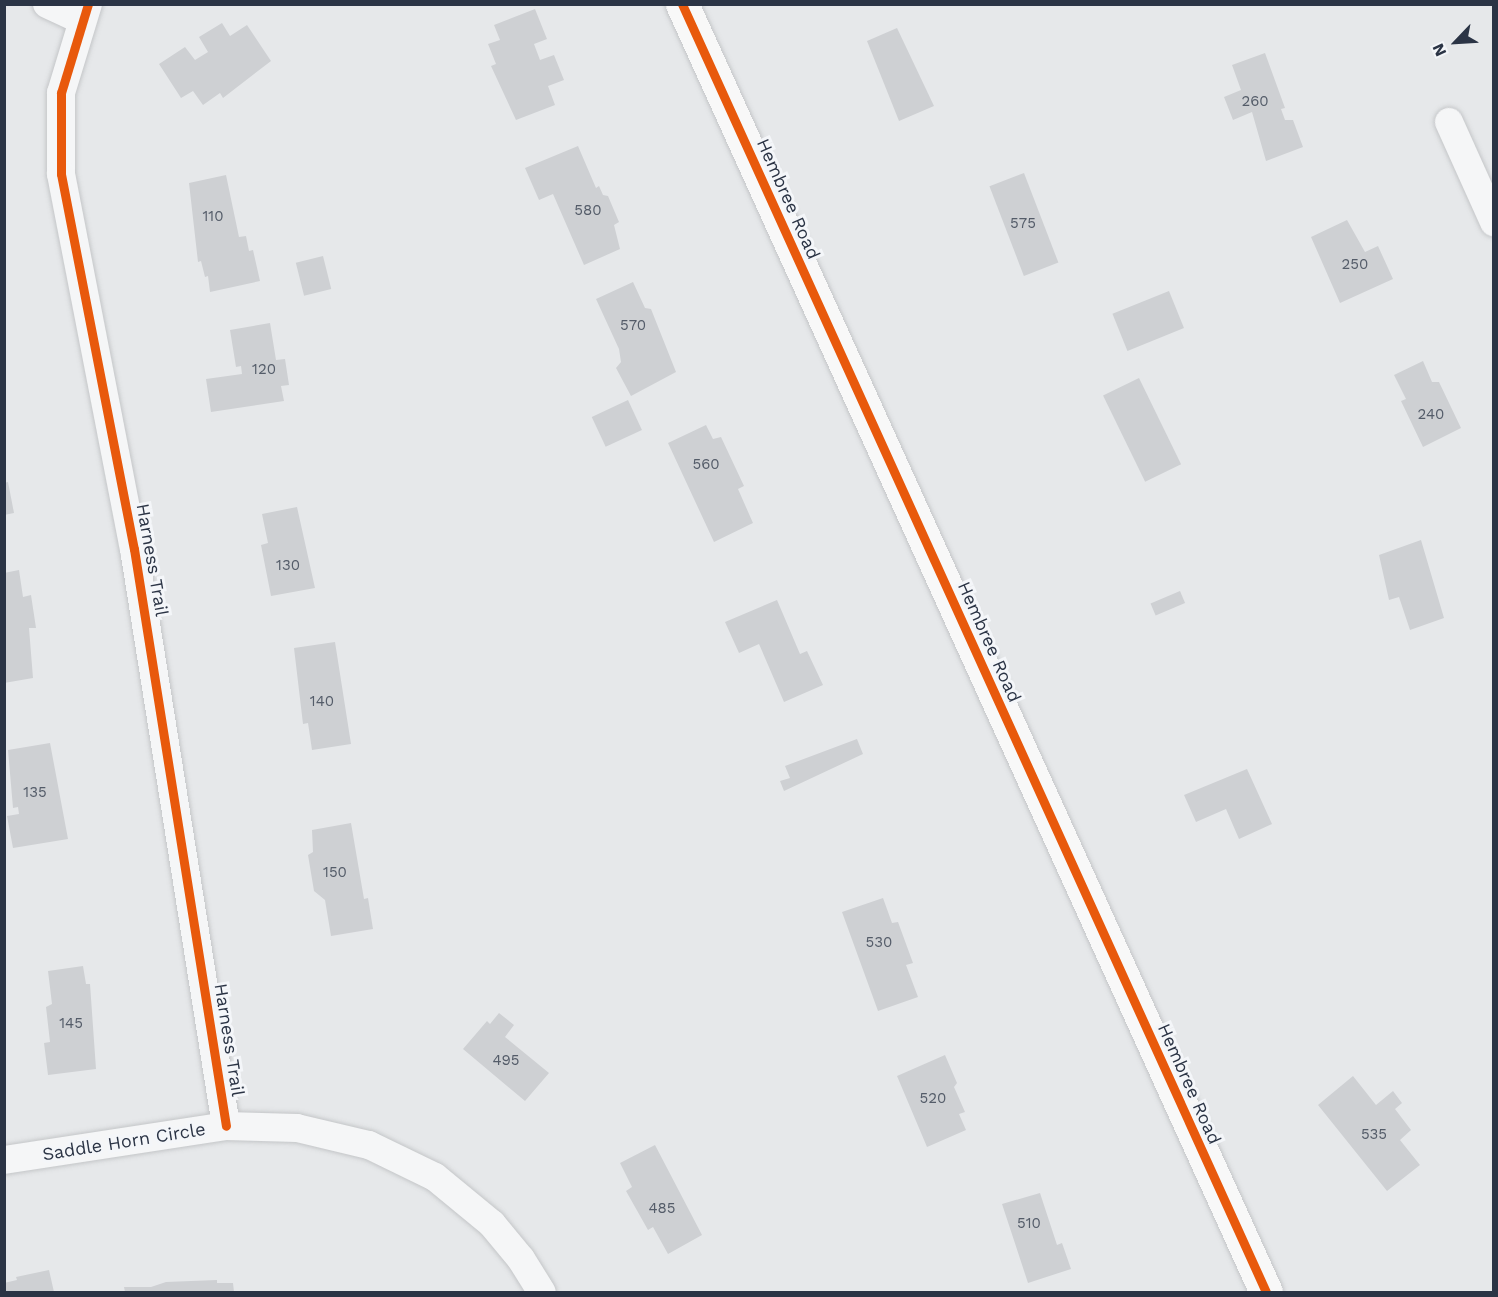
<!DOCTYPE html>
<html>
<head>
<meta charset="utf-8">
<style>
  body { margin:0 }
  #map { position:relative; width:1498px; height:1297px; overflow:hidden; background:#e6e8ea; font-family:"Work Sans",sans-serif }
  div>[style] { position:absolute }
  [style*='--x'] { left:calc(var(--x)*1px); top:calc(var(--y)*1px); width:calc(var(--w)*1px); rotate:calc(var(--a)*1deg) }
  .building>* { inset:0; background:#ced0d3; transform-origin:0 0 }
  .roads { filter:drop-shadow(0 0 2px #c4c6c8) drop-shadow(0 0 2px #c4c6c8) }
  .street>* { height:28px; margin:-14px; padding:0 14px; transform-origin:14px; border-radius:14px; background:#f5f6f7 }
  .secondary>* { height:33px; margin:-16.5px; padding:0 16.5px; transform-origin:16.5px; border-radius:16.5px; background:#f8f8f8 }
  .cycleway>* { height:9px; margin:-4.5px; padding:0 4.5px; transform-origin:4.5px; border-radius:4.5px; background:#e8590c }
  span { translate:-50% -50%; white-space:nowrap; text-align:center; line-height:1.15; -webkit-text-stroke:6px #f4f6f9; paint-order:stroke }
  .number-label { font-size:15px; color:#545c69 }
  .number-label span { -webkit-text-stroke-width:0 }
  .street-label { font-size:18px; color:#2b3445 }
  .frame { position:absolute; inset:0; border:6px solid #2b3445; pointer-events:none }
  .north { position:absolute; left:1426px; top:12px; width:60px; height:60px; -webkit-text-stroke:4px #f4f6f9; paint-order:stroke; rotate:245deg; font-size:16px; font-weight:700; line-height:24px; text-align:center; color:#2b3445 }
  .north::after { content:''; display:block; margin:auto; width:21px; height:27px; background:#2b3445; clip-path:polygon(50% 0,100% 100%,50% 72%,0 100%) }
</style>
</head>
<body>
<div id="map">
  <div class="building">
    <i style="clip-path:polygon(535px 9px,547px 39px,534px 44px,540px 60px,554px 55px,564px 80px,548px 86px,555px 105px,516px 120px,491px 66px,496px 64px,488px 44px,500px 40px,494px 25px)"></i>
    <i style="clip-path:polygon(222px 23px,230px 36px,247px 25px,271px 61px,223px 98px,220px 93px,203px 105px,193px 91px,181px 98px,159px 64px,185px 47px,195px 60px,208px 52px,199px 37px)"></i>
    <i style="clip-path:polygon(897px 28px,934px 106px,899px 121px,867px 41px)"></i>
    <i style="clip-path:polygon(1265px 53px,1285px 108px,1281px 109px,1285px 120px,1293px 120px,1303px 147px,1266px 161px,1252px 112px,1233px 120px,1224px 97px,1241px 90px,1232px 65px)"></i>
    <i style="clip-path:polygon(578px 146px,596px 188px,599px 186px,603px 195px,608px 196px,619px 222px,614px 225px,620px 249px,584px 265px,553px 194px,539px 200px,525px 168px)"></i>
    <i style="left:1024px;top:173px;width:96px;height:37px;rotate:69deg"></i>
    <i style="clip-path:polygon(226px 175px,239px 237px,246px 236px,249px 251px,253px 250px,260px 281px,210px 292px,208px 276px,205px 277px,201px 261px,198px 262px,189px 183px)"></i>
    <i style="clip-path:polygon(1347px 220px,1365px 252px,1378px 246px,1393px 279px,1340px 303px,1311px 237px)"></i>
    <i style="left:323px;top:256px;width:34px;height:28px;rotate:76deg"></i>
    <i style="clip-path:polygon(633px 282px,645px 308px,651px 309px,676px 372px,631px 396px,616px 368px,621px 362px,619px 349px,596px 299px)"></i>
    <i style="left:1169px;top:291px;width:40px;height:61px;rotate:68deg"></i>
    <i style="clip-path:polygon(270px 323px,276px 360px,285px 359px,289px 385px,281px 386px,284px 401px,211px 412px,206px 379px,242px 374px,241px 366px,236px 367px,230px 330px)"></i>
    <i style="clip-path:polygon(1423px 361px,1432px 382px,1439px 382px,1461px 428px,1423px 447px,1401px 401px,1406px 399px,1394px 375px)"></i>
    <i style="left:1139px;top:378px;width:96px;height:40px;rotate:64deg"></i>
    <i style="left:628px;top:400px;width:33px;height:40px;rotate:65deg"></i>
    <i style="clip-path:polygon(706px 425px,713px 439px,721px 437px,744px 486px,738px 489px,753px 523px,714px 542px,668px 443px)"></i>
    <i style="clip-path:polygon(8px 482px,14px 513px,4px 515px,4px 483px)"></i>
    <i style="clip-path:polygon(297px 507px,315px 588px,271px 596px,261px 545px,268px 543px,262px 514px)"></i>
    <i style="clip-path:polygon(1421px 540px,1444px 618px,1410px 630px,1399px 597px,1389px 600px,1379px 555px)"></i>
    <i style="clip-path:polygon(19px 570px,23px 597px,31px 595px,36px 628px,29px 628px,33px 678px,4px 683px,4px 573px)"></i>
    <i style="left:1180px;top:591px;width:13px;height:32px;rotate:67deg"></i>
    <i style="clip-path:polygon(777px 600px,800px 654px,807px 651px,823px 685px,784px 702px,759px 644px,739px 653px,725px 622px)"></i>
    <i style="clip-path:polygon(335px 642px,351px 744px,312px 750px,308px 723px,303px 724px,294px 648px)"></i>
    <i style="clip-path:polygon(857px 739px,863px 754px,784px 791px,780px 781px,790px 778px,785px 766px)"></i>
    <i style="clip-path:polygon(50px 743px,68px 839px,13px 848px,7px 816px,19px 814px,18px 807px,13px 808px,8px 750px)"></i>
    <i style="clip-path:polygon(1247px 769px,1272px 824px,1239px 839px,1226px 809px,1196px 822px,1184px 795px)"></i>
    <i style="clip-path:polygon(351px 823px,364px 899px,368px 898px,373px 929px,331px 936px,325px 900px,314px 891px,308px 855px,313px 852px,312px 830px)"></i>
    <i style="clip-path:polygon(883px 898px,892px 923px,898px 922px,913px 963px,906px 965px,918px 997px,878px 1011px,842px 912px)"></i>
    <i style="clip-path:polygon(83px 966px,86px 984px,90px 984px,96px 1069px,48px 1075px,44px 1043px,50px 1042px,46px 1007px,52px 1004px,48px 971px)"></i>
    <i style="clip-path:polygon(499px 1013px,514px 1025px,505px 1037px,549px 1073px,525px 1101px,463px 1049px,487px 1021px,490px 1024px)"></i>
    <i style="clip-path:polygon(945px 1055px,957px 1083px,954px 1087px,965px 1112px,959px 1114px,966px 1130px,927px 1147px,897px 1076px)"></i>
    <i style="clip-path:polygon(1353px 1076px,1376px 1105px,1393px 1091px,1402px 1103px,1395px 1109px,1411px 1130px,1400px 1140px,1420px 1165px,1387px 1191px,1318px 1105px)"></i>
    <i style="clip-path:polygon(655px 1145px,702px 1235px,668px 1254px,653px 1227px,648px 1230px,626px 1191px,632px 1187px,620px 1163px)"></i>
    <i style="clip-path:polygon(1040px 1193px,1057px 1245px,1062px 1243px,1071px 1269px,1028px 1283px,1002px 1204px)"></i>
    <i style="clip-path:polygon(49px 1270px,54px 1292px,4px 1292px,4px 1283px,17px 1280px,16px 1277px)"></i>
    <i style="clip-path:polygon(217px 1280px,217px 1283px,233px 1283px,234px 1292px,125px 1292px,124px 1287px,151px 1287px,166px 1282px)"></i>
  </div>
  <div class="roads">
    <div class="street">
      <i style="--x:47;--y:4;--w:38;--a:25"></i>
      <i style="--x:88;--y:4;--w:93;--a:106.9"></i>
      <i style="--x:61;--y:93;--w:81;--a:90"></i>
      <i style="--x:61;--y:174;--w:382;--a:79"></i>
      <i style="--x:134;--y:549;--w:584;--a:80.94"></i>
      <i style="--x:1449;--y:122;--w:110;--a:65.8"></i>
      <i style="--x:4;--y:1160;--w:225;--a:-8.7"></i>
      <i style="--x:226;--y:1126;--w:71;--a:1.6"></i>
      <i style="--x:297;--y:1128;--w:74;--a:13.3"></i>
      <i style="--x:369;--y:1145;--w:73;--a:25.9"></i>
      <i style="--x:435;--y:1177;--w:74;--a:39.5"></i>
      <i style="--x:492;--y:1224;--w:45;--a:50.4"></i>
      <i style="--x:521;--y:1259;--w:39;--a:58"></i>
    </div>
    <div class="secondary">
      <i style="--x:682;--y:4;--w:1414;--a:65.61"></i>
    </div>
  </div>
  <div class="cycleway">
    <i style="--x:88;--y:4;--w:93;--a:106.9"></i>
    <i style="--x:61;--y:93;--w:81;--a:90"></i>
    <i style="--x:61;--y:174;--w:382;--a:79"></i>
    <i style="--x:134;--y:549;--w:584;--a:80.94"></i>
    <i style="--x:682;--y:4;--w:1414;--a:65.61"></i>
  </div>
  <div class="number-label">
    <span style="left:1255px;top:102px">260</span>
    <span style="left:588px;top:211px">580</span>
    <span style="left:213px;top:217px">110</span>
    <span style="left:1023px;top:224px">575</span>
    <span style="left:1355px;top:265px">250</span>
    <span style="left:633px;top:326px">570</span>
    <span style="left:264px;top:370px">120</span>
    <span style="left:1431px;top:415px">240</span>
    <span style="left:706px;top:465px">560</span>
    <span style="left:288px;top:566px">130</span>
    <span style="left:322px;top:702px">140</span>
    <span style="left:35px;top:793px">135</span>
    <span style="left:335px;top:873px">150</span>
    <span style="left:879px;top:943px">530</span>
    <span style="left:71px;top:1024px">145</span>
    <span style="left:506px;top:1061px">495</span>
    <span style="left:933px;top:1099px">520</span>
    <span style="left:1374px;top:1135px">535</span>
    <span style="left:662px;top:1209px">485</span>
    <span style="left:1029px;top:1224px">510</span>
  </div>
  <div class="street-label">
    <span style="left:788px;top:199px;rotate:66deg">Hembree Road</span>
    <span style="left:152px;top:560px;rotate:80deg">Harness Trail</span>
    <span style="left:989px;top:642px;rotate:66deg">Hembree Road</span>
    <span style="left:229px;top:1040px;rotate:81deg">Harness Trail</span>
    <span style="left:1189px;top:1084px;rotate:66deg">Hembree Road</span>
    <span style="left:124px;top:1142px;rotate:-9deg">Saddle Horn Circle</span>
  </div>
  <div class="frame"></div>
  <div class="north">N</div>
</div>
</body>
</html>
